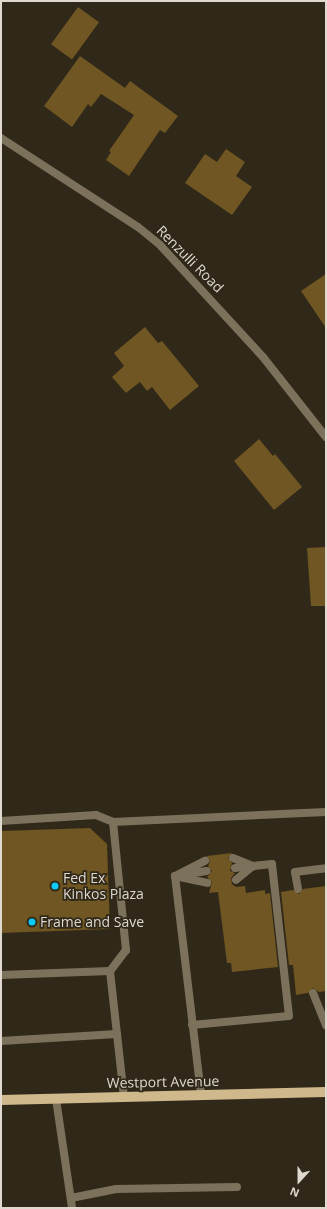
<!DOCTYPE html>
<html>
<head>
<meta charset="utf-8">
<style>
  body { margin:0 }
  #map { position:relative; width:327px; height:1209px; overflow:hidden; background:#302819; font-family:"Open Sans",sans-serif }
  div>[style] { position:absolute }
  [style*='--x'] { left:calc(var(--x)*1px); top:calc(var(--y)*1px); width:calc(var(--w)*1px); rotate:calc(var(--a)*1deg) }
  .building>* { inset:0; background:#6f5622; transform-origin:0 0 }
  .service>* { height:8px; margin:-4px; padding:0 4px; transform-origin:4px; border-radius:4px; background:#7c715b }
  .minor>* { height:8px; margin:-4px; padding:0 4px; transform-origin:4px; border-radius:4px; background:#7c715b }
  .primary>* { height:10px; margin:-5px; padding:0 5px; transform-origin:5px; border-radius:5px; background:#cfb88b }
  .dots>* { width:11px; height:11px; translate:-50% -50%; box-sizing:border-box; border:2px solid #302819; border-radius:50% }
  span { translate:-50% -50%; white-space:nowrap; text-align:center; line-height:1.15; -webkit-text-stroke:3.5px #302819; paint-order:stroke }
  .street-label { font-size:14px; color:#dfd9d0 }
  .poi-label { font-size:14px; color:#dfd9d0 }
  .left { translate:0 -50%; text-align:left }
  .frame { position:absolute; inset:0; border:2px solid #dfd9d0; pointer-events:none }
  .north { position:absolute; left:279px; top:1161px; width:40px; height:40px; -webkit-text-stroke:3px #302819; paint-order:stroke; rotate:201deg; font-size:11px; font-weight:700; line-height:16px; text-align:center; color:#dfd9d0 }
  .north::after { content:''; display:block; margin:auto; width:14px; height:18px; background:#dfd9d0; clip-path:polygon(50% 0,100% 100%,50% 72%,0 100%) }
</style>
</head>
<body>
<div id="map">
  <div class="building">
    <i style="left:78px;top:7px;width:26px;height:46px;rotate:36deg"></i>
    <i style="clip-path:polygon(80px 56px,125px 88px,130px 81px,178px 116px,165px 133px,160px 130px,129px 176px,106px 160px,111px 152px,109px 151px,134px 115px,101px 94px,91px 107px,88px 104px,72px 127px,44px 106px)"></i>
    <i style="clip-path:polygon(226px 149px,245px 162px,236px 176px,252px 187px,232px 215px,185px 183px,205px 154px,217px 162px)"></i>
    <i style="clip-path:polygon(326px 274px,326px 328px,301px 291px)"></i>
    <i style="clip-path:polygon(145px 327px,158px 343px,162px 341px,199px 386px,170px 410px,152px 387px,147px 391px,140px 382px,126px 393px,112px 377px,124px 366px,114px 353px)"></i>
    <i style="clip-path:polygon(259px 439px,273px 456px,275px 454px,302px 487px,274px 510px,234px 461px)"></i>
    <i style="clip-path:polygon(326px 547px,326px 606px,311px 606px,307px 548px)"></i>
    <i style="clip-path:polygon(90px 828px,107px 844px,110px 929px,1px 933px,1px 831px)"></i>
    <i style="clip-path:polygon(232px 853px,228px 858px,232px 863px,230px 871px,235px 873px,231px 878px,232px 884px,236px 887px,245px 886px,246px 893px,265px 890px,265px 894px,270px 893px,278px 967px,232px 972px,231px 963px,227px 963px,218px 892px,209px 893px,212px 882px,207px 877px,212px 871px,208px 866px,210px 861px,207px 856px)"></i>
    <i style="clip-path:polygon(326px 886px,326px 991px,319px 992px,313px 988px,308px 993px,296px 995px,293px 965px,289px 965px,281px 892px,293px 890px,299px 894px,303px 889px)"></i>
  </div>
  <div class="service">
    <i style="--x:1;--y:821;--w:95;--a:-3.6"></i>
    <i style="--x:96;--y:815;--w:18;--a:22"></i>
    <i style="--x:113;--y:822;--w:129;--a:84.2"></i>
    <i style="--x:126;--y:950;--w:26;--a:127"></i>
    <i style="--x:113;--y:822;--w:213;--a:-2.7"></i>
    <i style="--x:233;--y:858;--w:22;--a:22"></i>
    <i style="--x:235;--y:868;--w:17;--a:-7"></i>
    <i style="--x:181;--y:875;--w:26;--a:-9"></i>
    <i style="--x:175;--y:876;--w:221;--a:83.2"></i>
    <i style="--x:175;--y:876;--w:33;--a:12"></i>
    <i style="--x:175;--y:876;--w:34;--a:-27"></i>
    <i style="--x:298;--y:889;--w:17;--a:-100"></i>
    <i style="--x:295;--y:872;--w:31;--a:-7"></i>
    <i style="--x:1;--y:975;--w:109;--a:-2.1"></i>
    <i style="--x:110;--y:971;--w:63;--a:83.7"></i>
    <i style="--x:313;--y:993;--w:35;--a:68"></i>
    <i style="--x:192;--y:1025;--w:97;--a:-5.3"></i>
    <i style="--x:289;--y:1016;--w:153;--a:-96.4"></i>
    <i style="--x:272;--y:864;--w:19;--a:174"></i>
    <i style="--x:253;--y:866;--w:22;--a:141"></i>
    <i style="--x:1;--y:1041;--w:116;--a:-3.5"></i>
    <i style="--x:117;--y:1034;--w:63;--a:83.7"></i>
    <i style="--x:56;--y:1099;--w:110;--a:81.6"></i>
    <i style="--x:71;--y:1198;--w:46;--a:-11.3"></i>
    <i style="--x:116;--y:1189;--w:121;--a:-0.9"></i>
  </div>
  <div class="minor">
    <i style="--x:1;--y:138;--w:163;--a:33"></i>
    <i style="--x:138;--y:227;--w:28;--a:39"></i>
    <i style="--x:160;--y:245;--w:152;--a:47.4"></i>
    <i style="--x:263;--y:357;--w:102;--a:51.8"></i>
  </div>
  <div class="primary">
    <i style="--x:1;--y:1100;--w:325;--a:-1.4"></i>
  </div>
  <div class="dots">
    <i style="left:55px;top:886px;background:#0acafa"></i>
    <i style="left:32px;top:922px;background:#0acafa"></i>
  </div>
  <div class="street-label">
    <span style="left:190px;top:259px;rotate:45deg">Renzulli Road</span>
    <span style="left:163px;top:1082px;rotate:-1deg">Westport Avenue</span>
  </div>
  <div class="poi-label">
    <span class="left" style="left:63px;top:886px">Fed Ex<br>Kinkos Plaza</span>
    <span class="left" style="left:40px;top:922px">Frame and Save</span>
  </div>
  <div class="frame"></div>
  <div class="north">N</div>
</div>
</body>
</html>
